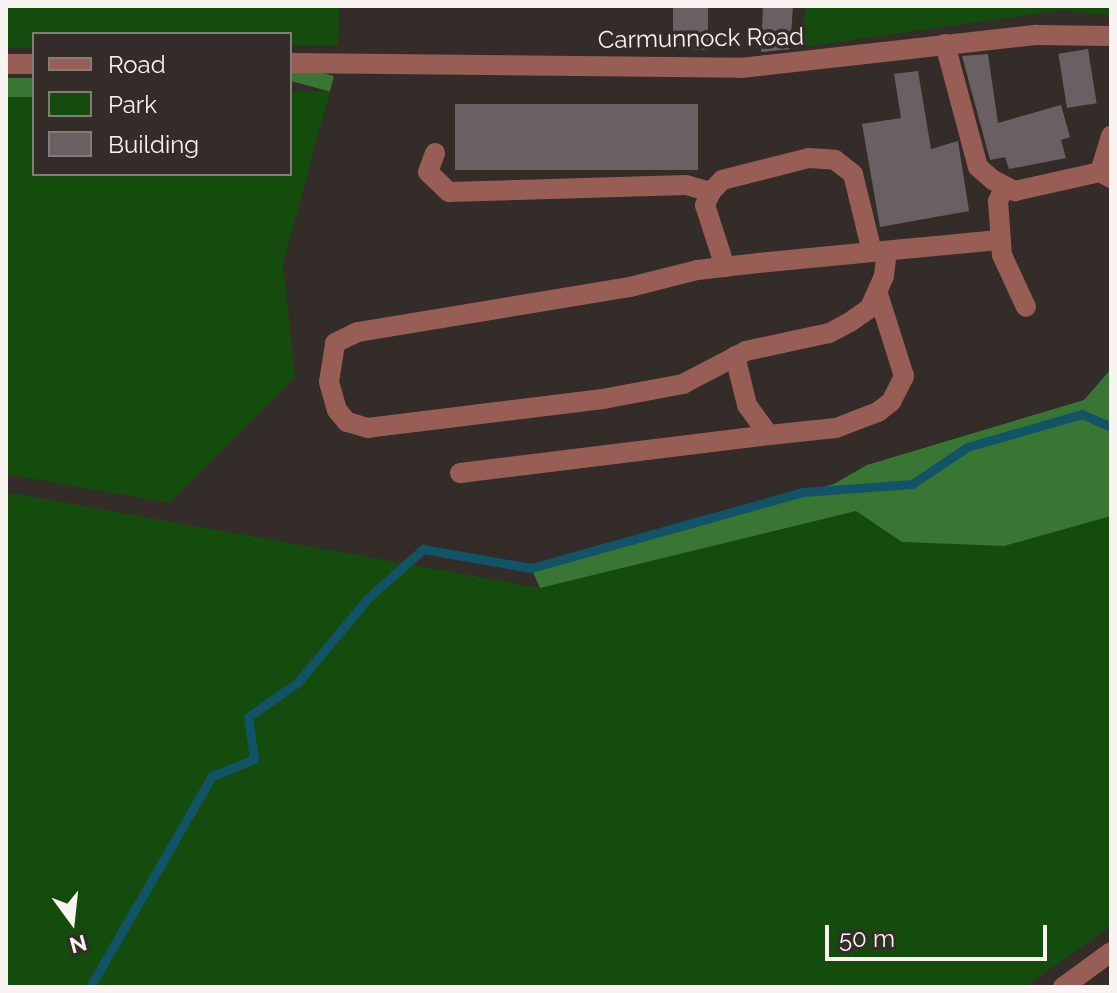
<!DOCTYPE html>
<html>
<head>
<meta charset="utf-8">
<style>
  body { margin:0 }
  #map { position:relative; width:1117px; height:993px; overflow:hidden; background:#342c28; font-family:Raleway,sans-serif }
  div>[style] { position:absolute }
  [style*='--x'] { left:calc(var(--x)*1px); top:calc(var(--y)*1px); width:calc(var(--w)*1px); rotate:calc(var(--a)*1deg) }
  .green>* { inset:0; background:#144c0e }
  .forest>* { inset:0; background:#3a7633; transform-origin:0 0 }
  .stream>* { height:9px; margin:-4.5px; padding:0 4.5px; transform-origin:4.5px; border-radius:4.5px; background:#115468 }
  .building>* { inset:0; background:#6a6064; transform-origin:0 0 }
  .minor>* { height:20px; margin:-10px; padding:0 10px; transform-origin:10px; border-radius:10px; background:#985d54 }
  span { translate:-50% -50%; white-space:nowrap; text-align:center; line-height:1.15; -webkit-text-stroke:7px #342c28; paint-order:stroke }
  .street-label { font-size:24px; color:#f9f4f1 }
  .frame { position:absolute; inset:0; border:8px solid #f9f4f1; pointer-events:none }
  .legend { position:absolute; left:32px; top:32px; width:260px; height:144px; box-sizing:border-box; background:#342c28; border:2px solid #837c78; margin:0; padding:10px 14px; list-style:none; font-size:24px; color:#f9f4f1 }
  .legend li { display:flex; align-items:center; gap:16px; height:40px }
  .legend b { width:40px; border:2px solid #837c78 }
  .north { position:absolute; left:32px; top:881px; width:80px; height:80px; -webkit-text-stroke:6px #342c28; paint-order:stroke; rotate:165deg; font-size:22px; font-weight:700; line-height:32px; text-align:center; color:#f9f4f1 }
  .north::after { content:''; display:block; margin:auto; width:28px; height:36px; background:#f9f4f1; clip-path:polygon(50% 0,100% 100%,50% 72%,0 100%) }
  .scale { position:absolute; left:825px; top:925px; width:222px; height:36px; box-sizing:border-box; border:4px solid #f9f4f1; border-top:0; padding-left:10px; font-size:24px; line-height:28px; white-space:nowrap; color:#f9f4f1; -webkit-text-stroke:6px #342c28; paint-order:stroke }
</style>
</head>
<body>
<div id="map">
  <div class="green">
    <i style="clip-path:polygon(6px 6px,340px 6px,338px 45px,290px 45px,290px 34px,34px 34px,34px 48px,6px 48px)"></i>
    <i style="clip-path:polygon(805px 6px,1111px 6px,1111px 16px,1063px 10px,802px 47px)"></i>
    <i style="clip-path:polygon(330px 91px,283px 264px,295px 377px,169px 503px,6px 474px,6px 97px,34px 96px,34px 174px,290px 174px,290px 92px)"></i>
    <i style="clip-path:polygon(6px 492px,540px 588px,856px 511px,902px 542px,1004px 546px,1111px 516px,1111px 926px,1025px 987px,6px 987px)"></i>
  </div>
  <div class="forest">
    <i style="left:334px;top:76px;width:16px;height:44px;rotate:105deg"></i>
    <i style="left:6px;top:78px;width:28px;height:19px"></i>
    <i style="clip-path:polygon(1111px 369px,1111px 516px,1004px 546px,902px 542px,856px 511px,540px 588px,531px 568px,834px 484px,867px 465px,1084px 400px)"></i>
  </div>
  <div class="stream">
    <i style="--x:90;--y:987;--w:244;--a:-60"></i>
    <i style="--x:212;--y:776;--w:45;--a:-22"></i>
    <i style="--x:254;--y:759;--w:42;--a:-98.1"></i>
    <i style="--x:248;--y:717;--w:61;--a:-35"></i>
    <i style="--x:298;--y:682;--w:109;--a:-50.2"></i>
    <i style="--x:368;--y:598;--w:74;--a:-41.7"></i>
    <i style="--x:423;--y:549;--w:110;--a:10"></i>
    <i style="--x:531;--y:568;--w:282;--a:-15.6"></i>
    <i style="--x:803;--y:492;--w:109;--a:-4.2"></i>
    <i style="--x:912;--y:484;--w:66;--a:-33.9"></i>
    <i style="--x:967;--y:447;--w:120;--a:-16"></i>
    <i style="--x:1082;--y:414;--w:32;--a:24"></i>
  </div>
  <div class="building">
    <i style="left:673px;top:6px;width:35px;height:44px"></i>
    <i style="clip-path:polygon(763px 6px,793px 6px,790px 49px,761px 52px)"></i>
    <i style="left:1088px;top:49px;width:55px;height:30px;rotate:81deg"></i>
    <i style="clip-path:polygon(988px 54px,998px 123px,1061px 105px,1070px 137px,1061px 140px,1066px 158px,1009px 169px,1005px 157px,990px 160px,962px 56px)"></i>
    <i style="clip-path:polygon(918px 71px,931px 149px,958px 141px,969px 211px,880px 227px,862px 124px,901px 118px,894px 74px)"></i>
    <i style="left:455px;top:104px;width:243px;height:66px"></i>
  </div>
  <div class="minor">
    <i style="--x:945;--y:44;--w:127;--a:75"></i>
    <i style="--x:978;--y:167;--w:20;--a:41"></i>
    <i style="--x:993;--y:180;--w:25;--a:27"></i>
    <i style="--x:1015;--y:191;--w:87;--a:-12.6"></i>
    <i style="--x:1100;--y:172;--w:13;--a:29"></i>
    <i style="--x:290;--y:63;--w:451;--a:0.6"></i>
    <i style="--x:741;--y:68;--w:298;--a:-6.4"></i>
    <i style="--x:1037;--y:35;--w:74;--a:0.8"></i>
    <i style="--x:6;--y:64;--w:28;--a:0"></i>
    <i style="--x:435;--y:153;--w:20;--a:110"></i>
    <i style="--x:428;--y:172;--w:29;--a:44"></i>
    <i style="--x:449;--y:192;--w:237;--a:-1.7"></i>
    <i style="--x:686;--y:185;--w:26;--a:16"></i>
    <i style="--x:1100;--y:172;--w:38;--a:-73"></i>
    <i style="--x:1005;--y:186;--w:17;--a:115"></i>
    <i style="--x:998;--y:201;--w:54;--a:85.8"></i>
    <i style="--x:1002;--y:255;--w:57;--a:65.2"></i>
    <i style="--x:887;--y:251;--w:25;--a:97"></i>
    <i style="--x:884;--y:276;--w:35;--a:114"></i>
    <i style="--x:870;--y:308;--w:24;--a:145"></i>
    <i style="--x:850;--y:322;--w:24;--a:152"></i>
    <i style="--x:829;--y:333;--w:85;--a:167.8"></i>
    <i style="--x:746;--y:351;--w:71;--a:152.4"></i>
    <i style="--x:683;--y:384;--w:81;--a:169.4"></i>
    <i style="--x:603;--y:399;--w:237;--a:173"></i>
    <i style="--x:368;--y:428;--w:22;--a:-164"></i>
    <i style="--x:347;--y:422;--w:16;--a:-130"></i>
    <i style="--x:337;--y:410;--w:29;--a:-106"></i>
    <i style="--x:329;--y:382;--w:39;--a:-81"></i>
    <i style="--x:335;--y:343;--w:25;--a:-26"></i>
    <i style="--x:358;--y:332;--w:276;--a:-9.4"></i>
    <i style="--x:630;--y:287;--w:69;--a:-14.2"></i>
    <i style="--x:697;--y:270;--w:61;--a:-6.5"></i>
    <i style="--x:758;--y:263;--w:115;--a:-5.5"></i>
    <i style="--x:872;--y:252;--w:128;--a:-5.4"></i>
    <i style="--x:725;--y:267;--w:65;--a:-107.9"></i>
    <i style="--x:705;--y:205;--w:14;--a:-65"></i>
    <i style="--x:711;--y:192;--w:16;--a:-47"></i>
    <i style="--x:722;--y:180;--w:90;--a:-14.2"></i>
    <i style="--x:809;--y:158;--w:26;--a:4"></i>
    <i style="--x:835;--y:160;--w:23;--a:38"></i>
    <i style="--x:853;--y:174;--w:80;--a:76.3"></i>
    <i style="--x:735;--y:356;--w:50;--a:76.2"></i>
    <i style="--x:747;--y:405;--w:37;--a:54"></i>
    <i style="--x:769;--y:435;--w:67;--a:-6"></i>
    <i style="--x:836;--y:428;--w:45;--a:-20.9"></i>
    <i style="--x:878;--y:412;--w:16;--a:-38"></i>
    <i style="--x:891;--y:402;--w:29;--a:-63"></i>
    <i style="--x:904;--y:376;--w:86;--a:-107.6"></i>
    <i style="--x:460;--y:473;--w:311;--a:-7"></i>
    <i style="--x:1063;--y:987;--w:59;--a:-36.1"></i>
  </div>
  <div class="street-label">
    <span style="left:701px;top:38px;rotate:-1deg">Carmunnock Road</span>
  </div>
  <div class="frame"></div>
  <ul class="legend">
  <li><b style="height:10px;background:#985d54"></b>Road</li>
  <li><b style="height:22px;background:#144c0e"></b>Park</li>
  <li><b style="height:22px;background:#6a6064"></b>Building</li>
  </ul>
  <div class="north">N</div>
  <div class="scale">50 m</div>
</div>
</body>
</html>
